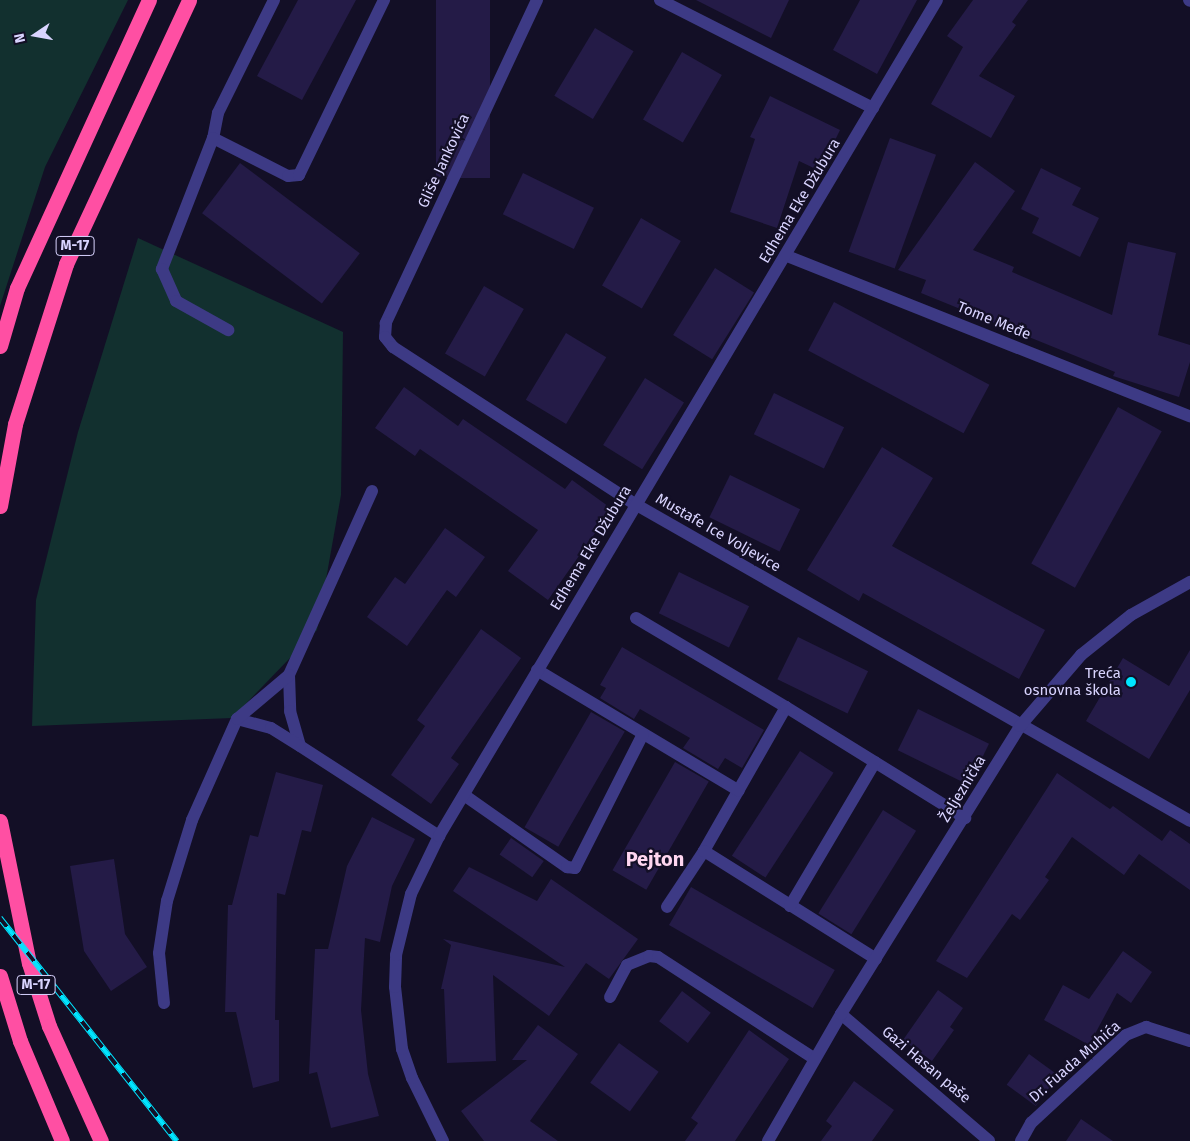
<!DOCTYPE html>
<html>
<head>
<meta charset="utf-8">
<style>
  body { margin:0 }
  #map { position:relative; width:1190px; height:1141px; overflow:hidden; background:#130f26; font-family:"Fira Sans",sans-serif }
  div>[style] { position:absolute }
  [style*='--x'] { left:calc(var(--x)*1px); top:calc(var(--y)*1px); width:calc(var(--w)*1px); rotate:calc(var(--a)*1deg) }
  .green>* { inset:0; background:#12302f }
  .building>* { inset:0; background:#241b47; transform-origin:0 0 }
  .minor>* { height:12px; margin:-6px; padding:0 6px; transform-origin:6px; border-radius:6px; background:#3d3a85 }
  .highway>* { height:15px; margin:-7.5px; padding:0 7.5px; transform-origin:7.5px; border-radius:7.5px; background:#ff4fa3 }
  .rail>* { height:5.5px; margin-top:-2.75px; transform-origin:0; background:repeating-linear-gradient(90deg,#130f26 0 11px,#00e5ff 0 22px); box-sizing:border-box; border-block:1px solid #00e5ff }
  .dots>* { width:14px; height:14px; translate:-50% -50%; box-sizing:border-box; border:2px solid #130f26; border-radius:50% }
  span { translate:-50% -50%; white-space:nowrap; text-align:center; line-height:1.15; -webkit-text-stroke:4.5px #130f26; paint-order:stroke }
  .shield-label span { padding:1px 4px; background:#130f26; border:1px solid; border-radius:4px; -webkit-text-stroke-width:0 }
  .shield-label { font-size:14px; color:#d9d4ff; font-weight:700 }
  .street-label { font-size:15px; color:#d9d4ff }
  .poi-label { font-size:15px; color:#d9d4ff }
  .right { translate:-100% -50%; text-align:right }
  .district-label { font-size:20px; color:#ffd6f0; font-weight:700 }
  .north { position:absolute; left:10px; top:10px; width:50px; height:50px; -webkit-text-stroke:4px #130f26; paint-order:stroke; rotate:258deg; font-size:14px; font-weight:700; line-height:20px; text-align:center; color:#d9d4ff }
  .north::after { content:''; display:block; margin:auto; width:18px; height:22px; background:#d9d4ff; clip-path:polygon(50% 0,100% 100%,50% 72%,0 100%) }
</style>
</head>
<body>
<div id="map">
  <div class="green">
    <i style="clip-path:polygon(0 0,128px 0,45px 167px,0 306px)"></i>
    <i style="clip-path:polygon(138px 238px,343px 332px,341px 495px,317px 630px,232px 718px,32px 726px,36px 600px,78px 432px)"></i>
  </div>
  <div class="building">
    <i style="clip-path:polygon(298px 0,356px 0,302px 100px,257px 76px)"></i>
    <i style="left:436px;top:0;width:54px;height:178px"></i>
    <i style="clip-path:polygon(696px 0,789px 0,771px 38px)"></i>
    <i style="clip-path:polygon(860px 0,917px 0,877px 74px,833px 50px)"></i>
    <i style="clip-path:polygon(973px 0,1028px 0,1012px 22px,1016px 25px,979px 76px,1015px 96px,991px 138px,931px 104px,963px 47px,947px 36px)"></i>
    <i style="left:595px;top:28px;width:45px;height:79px;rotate:31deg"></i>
    <i style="left:682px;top:52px;width:46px;height:78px;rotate:30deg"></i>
    <i style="clip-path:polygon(770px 96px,840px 130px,820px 171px,799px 161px,777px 228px,730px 212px,755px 139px,750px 137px)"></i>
    <i style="left:890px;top:138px;width:49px;height:121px;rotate:20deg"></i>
    <i style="clip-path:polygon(975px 162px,1015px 191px,973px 250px,1014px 267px,1012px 272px,1112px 315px,1128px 242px,1176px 253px,1158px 335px,1190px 345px,1190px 362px,1179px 397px,1113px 376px,1115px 372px,921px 293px,926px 280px,898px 270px)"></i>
    <i style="left:240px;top:163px;width:150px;height:63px;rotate:37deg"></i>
    <i style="clip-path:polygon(1041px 168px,1081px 188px,1072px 205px,1099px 218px,1080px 257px,1032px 233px,1039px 218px,1021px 209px)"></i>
    <i style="left:523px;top:173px;width:79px;height:46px;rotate:26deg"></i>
    <i style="left:641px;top:218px;width:46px;height:78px;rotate:30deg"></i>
    <i style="left:715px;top:268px;width:46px;height:79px;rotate:32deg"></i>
    <i style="left:484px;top:286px;width:46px;height:78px;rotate:30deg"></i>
    <i style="left:834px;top:302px;width:176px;height:55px;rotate:28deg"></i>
    <i style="left:566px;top:333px;width:47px;height:78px;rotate:31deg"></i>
    <i style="left:645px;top:378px;width:46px;height:79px;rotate:32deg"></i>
    <i style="clip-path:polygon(404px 387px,458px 426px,463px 419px,565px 489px,572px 480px,612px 509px,548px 600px,508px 571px,538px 530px,420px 449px,415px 456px,375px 428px)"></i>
    <i style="left:774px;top:393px;width:78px;height:46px;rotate:26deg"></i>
    <i style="left:1118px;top:407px;width:50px;height:179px;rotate:29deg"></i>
    <i style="clip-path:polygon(882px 447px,933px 478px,892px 546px,1045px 630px,1019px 679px,863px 593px,859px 601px,807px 570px)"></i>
    <i style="left:730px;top:475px;width:78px;height:47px;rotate:26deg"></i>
    <i style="clip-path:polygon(445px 528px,485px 557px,456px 597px,447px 590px,407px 646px,367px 617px,395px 577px,405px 584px)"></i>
    <i style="left:679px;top:572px;width:78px;height:46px;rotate:26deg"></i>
    <i style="clip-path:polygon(481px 629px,521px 658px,451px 758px,459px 764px,431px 804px,391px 775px,425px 726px,417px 720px)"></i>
    <i style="left:798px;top:637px;width:78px;height:47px;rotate:26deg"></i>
    <i style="clip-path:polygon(622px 647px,764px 730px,742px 768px,725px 758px,718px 769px,683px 748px,690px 738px,640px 709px,634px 719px,600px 698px,606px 688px,600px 685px)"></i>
    <i style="clip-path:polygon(1190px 650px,1190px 690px,1149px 759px,1086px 721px,1123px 658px,1169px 686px)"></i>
    <i style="left:918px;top:709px;width:79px;height:46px;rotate:26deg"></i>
    <i style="left:591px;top:712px;width:39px;height:133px;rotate:30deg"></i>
    <i style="left:800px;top:751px;width:40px;height:125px;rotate:33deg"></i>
    <i style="left:675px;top:762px;width:39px;height:125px;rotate:30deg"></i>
    <i style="clip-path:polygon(276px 772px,323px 785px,311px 832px,302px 830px,285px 895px,277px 893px,275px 1020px,279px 1020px,279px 1081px,253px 1088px,236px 1012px,225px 1012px,228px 905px,232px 905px,250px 835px,258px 837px)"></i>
    <i style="clip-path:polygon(1057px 773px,1110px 809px,1113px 806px,1162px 841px,1170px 830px,1190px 844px,1190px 890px,1139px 854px,1124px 875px,1072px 837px,1045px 877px,1049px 880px,1020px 920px,1012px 914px,967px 978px,936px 961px)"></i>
    <i style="left:883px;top:810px;width:39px;height:122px;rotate:32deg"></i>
    <i style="clip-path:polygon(372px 817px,415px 839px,392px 886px,380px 942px,365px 938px,361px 1010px,368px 1074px,379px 1116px,331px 1128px,317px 1072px,309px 1074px,315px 949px,328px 949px,347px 866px)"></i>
    <i style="left:511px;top:838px;width:40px;height:20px;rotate:35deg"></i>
    <i style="clip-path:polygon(114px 859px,125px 934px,147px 967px,111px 991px,84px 951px,70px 866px)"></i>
    <i style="clip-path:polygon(469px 867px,537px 901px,551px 879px,638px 939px,609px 979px,586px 963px,549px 1016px,493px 975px,496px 1061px,447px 1063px,444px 989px,441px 989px,451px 945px,443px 939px,565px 967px,453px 891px)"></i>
    <i style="left:691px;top:887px;width:166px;height:44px;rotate:30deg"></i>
    <i style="clip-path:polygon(1123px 951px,1152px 972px,1131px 1003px,1117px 993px,1089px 1045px,1044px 1020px,1063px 985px,1089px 999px)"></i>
    <i style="clip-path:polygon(938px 990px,963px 1008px,950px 1027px,954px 1030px,932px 1061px,903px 1040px)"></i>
    <i style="left:682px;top:991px;width:36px;height:38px;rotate:37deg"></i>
    <i style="clip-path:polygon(538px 1025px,578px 1054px,530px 1121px,558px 1141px,484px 1141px,461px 1111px,527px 1060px,512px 1060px)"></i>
    <i style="clip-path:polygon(749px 1030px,789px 1059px,735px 1141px,685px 1141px,698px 1123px,691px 1118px)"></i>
    <i style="left:619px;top:1043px;width:49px;height:49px;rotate:36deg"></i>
    <i style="left:1029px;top:1054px;width:36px;height:38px;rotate:36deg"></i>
    <i style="clip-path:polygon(854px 1081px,894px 1110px,872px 1141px,821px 1141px,832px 1126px,826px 1121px)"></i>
    <i style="clip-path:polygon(1081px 1119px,1113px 1141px,1066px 1141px)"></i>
  </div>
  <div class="minor">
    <i style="--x:274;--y:0;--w:126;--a:116.4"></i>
    <i style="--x:218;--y:113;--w:25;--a:101"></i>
    <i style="--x:213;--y:138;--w:84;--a:26.9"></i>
    <i style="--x:288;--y:176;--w:11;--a:-5"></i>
    <i style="--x:299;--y:175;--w:195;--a:-64.1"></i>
    <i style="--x:537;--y:0;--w:357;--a:115.1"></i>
    <i style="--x:386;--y:323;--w:14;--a:94"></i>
    <i style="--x:385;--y:337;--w:13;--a:51"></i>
    <i style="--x:393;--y:347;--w:288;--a:33"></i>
    <i style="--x:635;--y:504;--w:639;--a:29.73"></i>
    <i style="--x:660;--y:0;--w:239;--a:26.9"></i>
    <i style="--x:1189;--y:0;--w:1;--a:45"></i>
    <i style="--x:213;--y:138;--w:141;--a:111.3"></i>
    <i style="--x:162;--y:269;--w:35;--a:66"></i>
    <i style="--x:176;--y:301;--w:60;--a:29.1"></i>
    <i style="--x:787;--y:256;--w:434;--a:21.7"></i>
    <i style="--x:372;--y:491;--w:202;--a:114.3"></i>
    <i style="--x:289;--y:675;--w:36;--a:88"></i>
    <i style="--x:290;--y:711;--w:36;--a:74"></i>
    <i style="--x:300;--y:746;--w:166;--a:32.9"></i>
    <i style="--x:636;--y:618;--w:174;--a:30.7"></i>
    <i style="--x:786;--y:707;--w:166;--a:119.7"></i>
    <i style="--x:704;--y:851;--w:67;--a:123.5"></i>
    <i style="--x:537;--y:670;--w:235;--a:30.9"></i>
    <i style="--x:786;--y:707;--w:211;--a:31.8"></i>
    <i style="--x:237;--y:719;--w:35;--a:15"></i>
    <i style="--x:271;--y:728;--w:34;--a:32"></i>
    <i style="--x:464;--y:795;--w:126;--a:35"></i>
    <i style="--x:567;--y:867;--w:8;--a:7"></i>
    <i style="--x:575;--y:868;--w:150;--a:-63.1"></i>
    <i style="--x:704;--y:851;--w:203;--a:32.1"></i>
    <i style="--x:790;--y:906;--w:167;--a:-59.4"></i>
    <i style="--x:610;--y:997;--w:36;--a:-62"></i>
    <i style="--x:627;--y:965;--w:24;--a:-22"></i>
    <i style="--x:649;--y:956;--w:9;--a:6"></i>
    <i style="--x:658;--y:957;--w:187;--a:33"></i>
    <i style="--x:164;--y:1003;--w:50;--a:-95.7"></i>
    <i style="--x:159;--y:953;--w:53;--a:-81.3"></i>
    <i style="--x:167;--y:901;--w:85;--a:-72.8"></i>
    <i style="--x:192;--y:820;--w:111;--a:-66"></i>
    <i style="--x:237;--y:719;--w:68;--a:-40.2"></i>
    <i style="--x:841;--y:1014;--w:195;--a:40.6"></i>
    <i style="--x:443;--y:1141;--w:70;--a:-116.2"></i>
    <i style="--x:412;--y:1078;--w:31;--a:-109"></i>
    <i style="--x:402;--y:1049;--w:62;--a:-96.4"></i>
    <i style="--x:395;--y:987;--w:32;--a:-88"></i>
    <i style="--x:396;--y:955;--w:63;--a:-76.2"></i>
    <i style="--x:411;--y:894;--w:64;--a:-64.2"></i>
    <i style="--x:439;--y:836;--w:973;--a:-59.22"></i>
    <i style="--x:768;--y:1141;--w:146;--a:-60.1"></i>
    <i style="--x:841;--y:1014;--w:339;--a:-58.1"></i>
    <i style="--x:1020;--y:726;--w:94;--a:-49.3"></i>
    <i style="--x:1081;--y:655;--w:64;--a:-38.7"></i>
    <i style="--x:1131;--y:615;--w:68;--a:-29.2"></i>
    <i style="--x:1021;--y:1141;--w:21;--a:-61"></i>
    <i style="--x:1031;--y:1123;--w:129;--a:-42.8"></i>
    <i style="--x:1126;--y:1035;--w:22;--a:-22"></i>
    <i style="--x:1146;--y:1027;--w:46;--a:17.7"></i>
  </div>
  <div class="highway">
    <i style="--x:0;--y:346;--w:60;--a:-73.7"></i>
    <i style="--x:17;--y:288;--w:317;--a:-65.4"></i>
    <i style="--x:0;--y:506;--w:83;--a:-79.6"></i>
    <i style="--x:15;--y:424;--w:168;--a:-72.3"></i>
    <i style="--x:66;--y:264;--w:291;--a:-65"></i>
    <i style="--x:0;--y:821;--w:145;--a:78.5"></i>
    <i style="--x:29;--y:963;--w:66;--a:72.4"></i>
    <i style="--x:49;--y:1026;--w:126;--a:65.7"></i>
    <i style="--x:0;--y:976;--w:68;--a:72.9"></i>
    <i style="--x:20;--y:1041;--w:108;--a:67.2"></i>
  </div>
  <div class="rail">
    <i style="--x:0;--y:918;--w:285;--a:51.6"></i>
  </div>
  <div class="dots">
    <i style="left:1131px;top:682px;background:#00e5ff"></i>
  </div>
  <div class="shield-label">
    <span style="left:75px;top:246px">M-17</span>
    <span style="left:36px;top:985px">M-17</span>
  </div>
  <div class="street-label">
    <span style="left:444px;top:161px;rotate:-65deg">Gliše Jankovića</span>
    <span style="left:800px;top:201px;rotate:-59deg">Edhema Eke Džubura</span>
    <span style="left:994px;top:321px;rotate:22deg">Tome Međe</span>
    <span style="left:718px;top:533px;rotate:30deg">Mustafe Ice Voljevice</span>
    <span style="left:591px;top:548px;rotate:-59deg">Edhema Eke Džubura</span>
    <span style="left:963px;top:789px;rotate:-59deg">Željeznička</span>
    <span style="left:1075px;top:1062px;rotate:-41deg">Dr. Fuada Muhića</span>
    <span style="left:926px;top:1065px;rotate:40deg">Gazi Hasan paše</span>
  </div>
  <div class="poi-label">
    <span class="right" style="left:1121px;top:682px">Treća<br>osnovna škola</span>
  </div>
  <div class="district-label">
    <span style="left:655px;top:859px">Pejton</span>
  </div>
  <div class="north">N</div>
</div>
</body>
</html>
